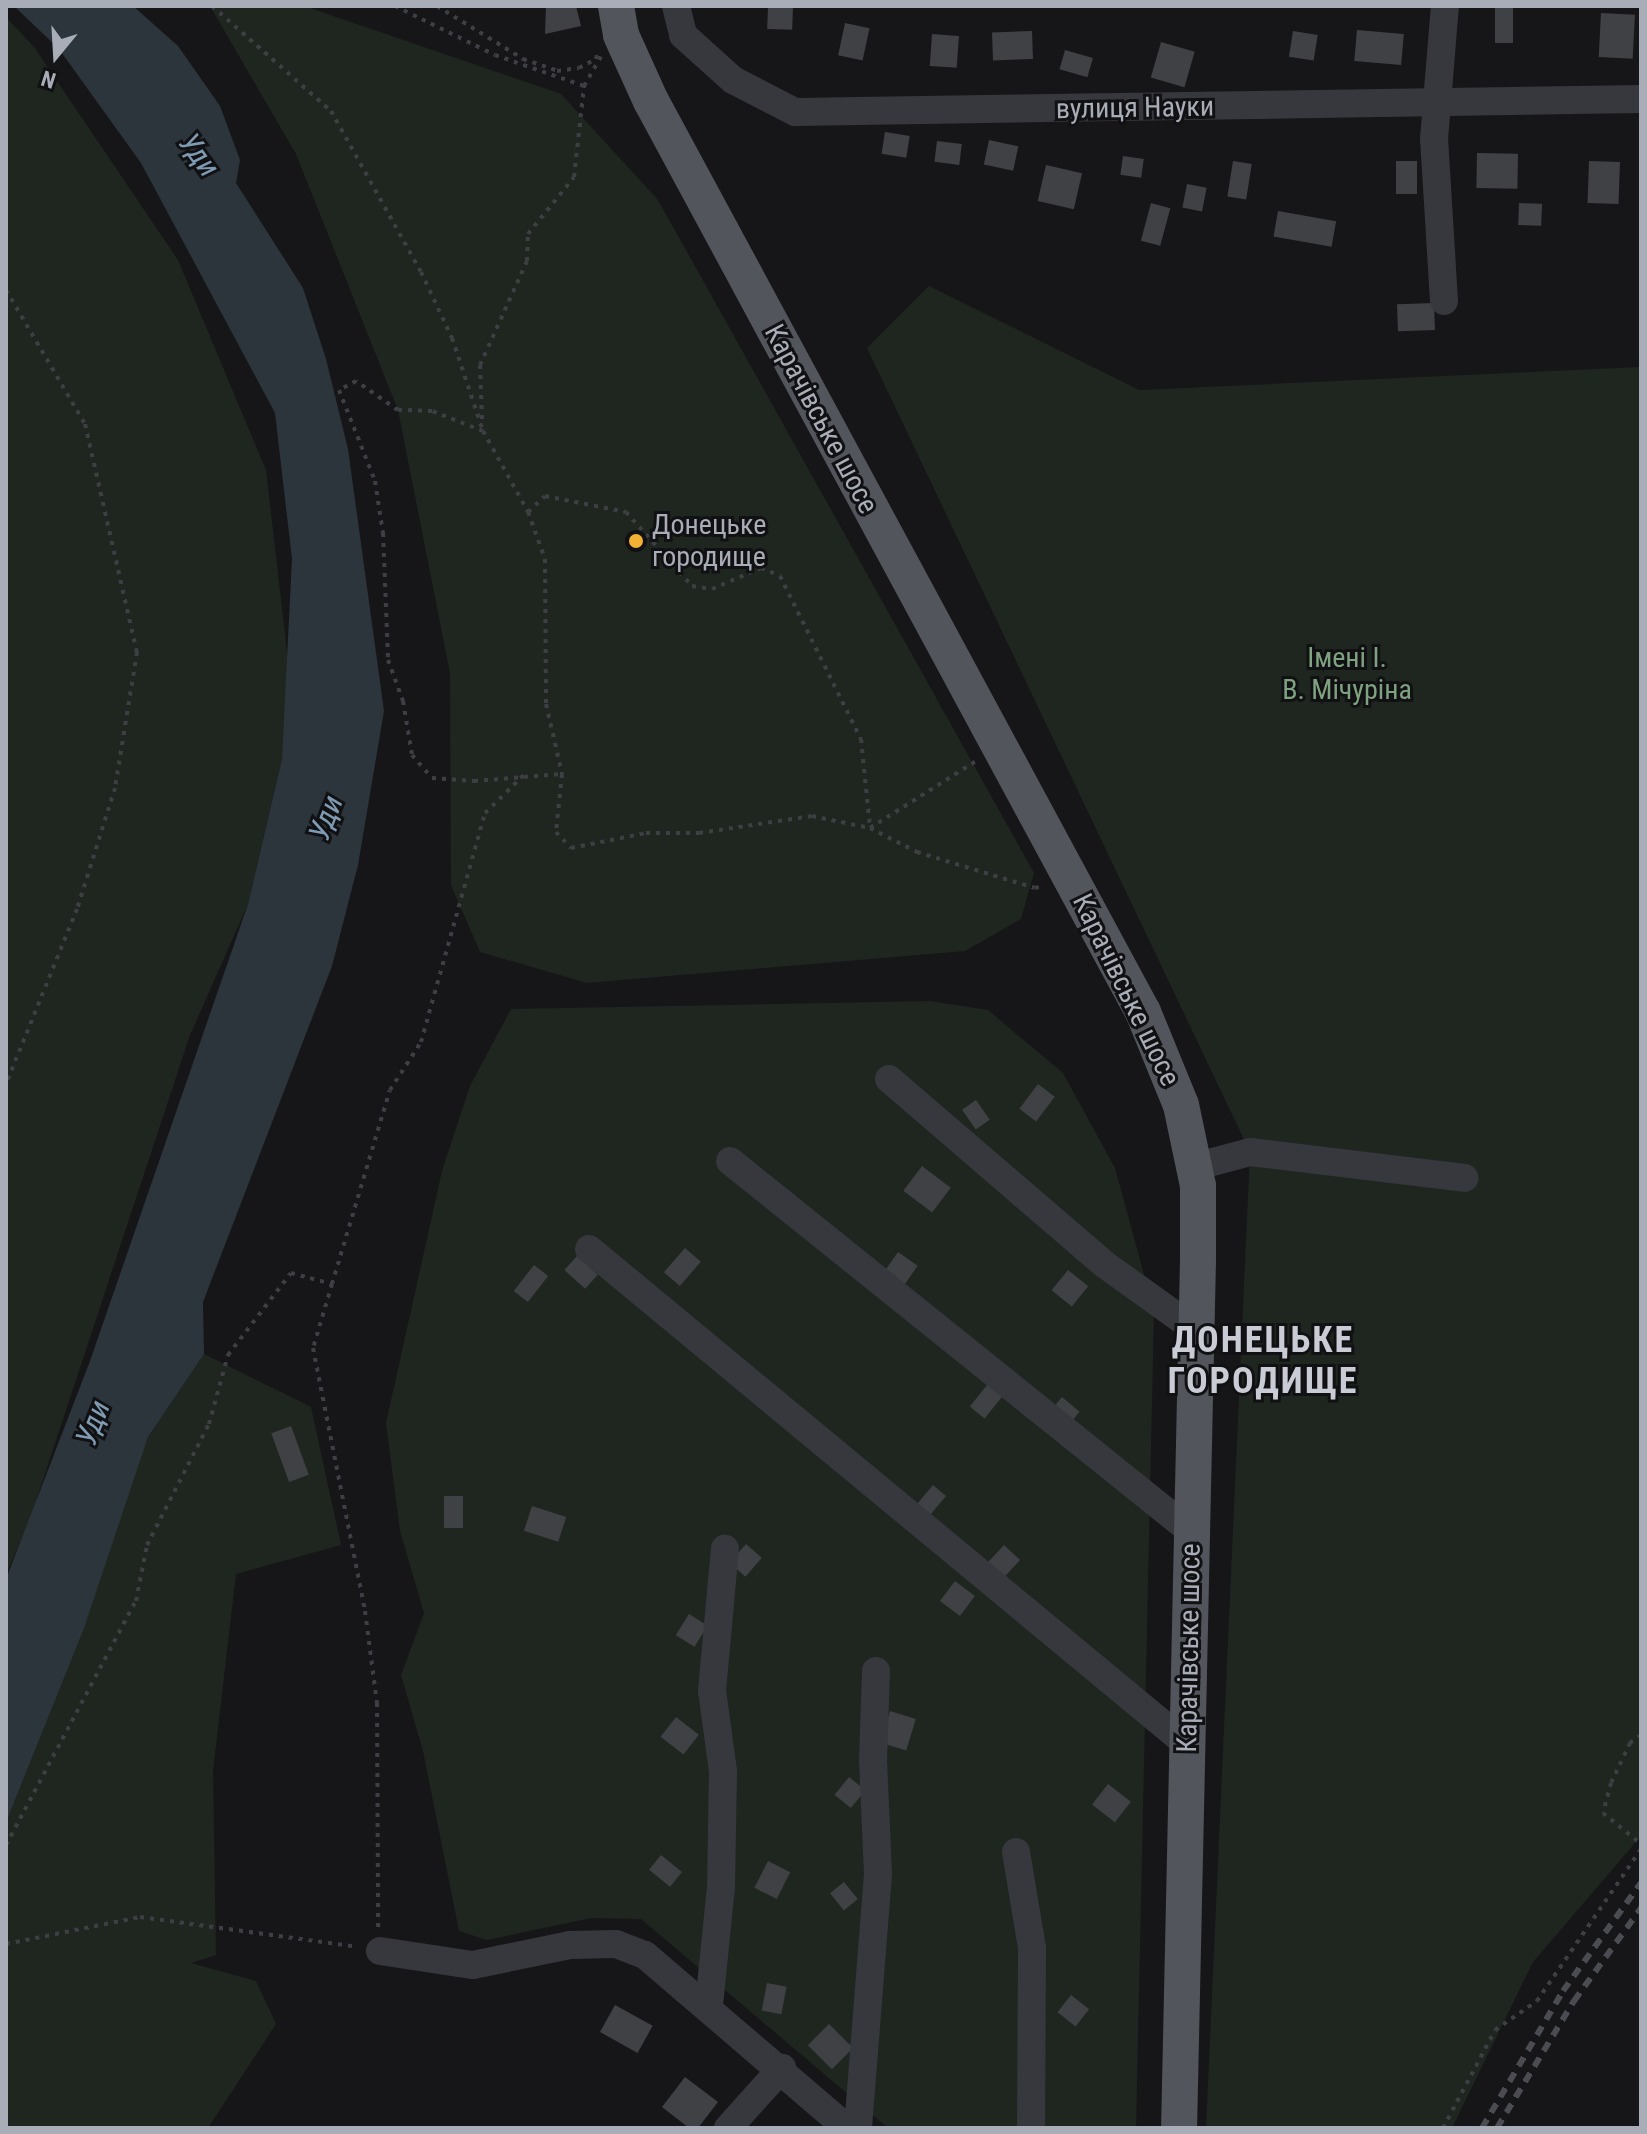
<!DOCTYPE html>
<html>
<head>
<meta charset="utf-8">
<style>
  body { margin:0 }
  #map { position:relative; width:1647px; height:2134px; overflow:hidden; background:#161618; font-family:"Roboto Condensed",sans-serif }
  div>[style] { position:absolute }
  [style*='--x'] { left:calc(var(--x)*1px); top:calc(var(--y)*1px); width:calc(var(--w)*1px); rotate:calc(var(--a)*1deg) }
  .green>* { inset:0; background:#1e261f }
  .water>* { inset:0; background:#2c353c }
  .building>* { inset:0; background:#404145; transform-origin:0 0 }
  .path>* { height:4px; margin-top:-2px; transform-origin:0; background:repeating-linear-gradient(90deg,#3d3f44 0 4px,transparent 0 10px) }
  .minor>* { height:28px; margin:-14px; padding:0 14px; transform-origin:14px; border-radius:14px; background:#37383d }
  .major>* { height:36px; margin:-18px; padding:0 18px; transform-origin:18px; border-radius:18px; background:#53555c }
  .rail>* { height:6px; margin-top:-3px; transform-origin:0; background:repeating-linear-gradient(90deg,#4a4c52 0 10px,transparent 0 18px) }
  .dots>* { width:22px; height:22px; translate:-50% -50%; box-sizing:border-box; border:4px solid #111113; border-radius:50% }
  span { translate:-50% -50%; white-space:nowrap; text-align:center; line-height:1.15; -webkit-text-stroke:6px #111113; paint-order:stroke }
  .street-label { font-size:28px; color:#a8adb8 }
  .poi-label { font-size:28px; color:#a8adb8 }
  .left { translate:0 -50%; text-align:left }
  .park-label { font-size:28px; color:#7fa381 }
  .water-label { font-size:30px; color:#7f9bb3; font-style:italic }
  .district-label { font-size:36px; color:#c9ccd4; font-weight:700; letter-spacing:2px }
  .frame { position:absolute; inset:0; border:8px solid #a8adb8; pointer-events:none }
  .north { position:absolute; left:16px; top:16px; width:80px; height:80px; -webkit-text-stroke:6px #111113; paint-order:stroke; rotate:198deg; font-size:22px; font-weight:700; line-height:32px; text-align:center; color:#a8adb8 }
  .north::after { content:''; display:block; margin:auto; width:28px; height:36px; background:#a8adb8; clip-path:polygon(50% 0,100% 100%,50% 72%,0 100%) }
</style>
</head>
<body>
<div id="map">
  <div class="green">
    <i style="clip-path:polygon(210px 6px,304px 6px,561px 94px,658px 200px,1034px 873px,1021px 919px,965px 951px,587px 983px,480px 952px,451px 885px,450px 673px,398px 410px,296px 154px)"></i>
    <i style="clip-path:polygon(6px 17px,34px 47px,178px 260px,266px 470px,289px 669px,282px 759px,248px 904px,190px 1035px,30px 1519px,6px 1575px)"></i>
    <i style="clip-path:polygon(929px 286px,1139px 390px,1641px 367px,1641px 1836px,1533px 1962px,1452px 2128px,1206px 2128px,1250px 1152px,867px 348px)"></i>
    <i style="clip-path:polygon(930px 1001px,988px 1010px,1063px 1073px,1115px 1168px,1154px 1311px,1136px 2128px,888px 2128px,641px 1919px,591px 1918px,487px 1940px,459px 1931px,423px 1751px,401px 1675px,424px 1613px,400px 1531px,386px 1423px,442px 1171px,470px 1086px,511px 1009px)"></i>
    <i style="clip-path:polygon(204px 1354px,311px 1407px,341px 1545px,236px 1574px,213px 1771px,216px 1955px,191px 1963px,256px 1981px,276px 2024px,208px 2128px,6px 2128px,6px 1800px,148px 1437px)"></i>
  </div>
  <div class="water">
    <i style="clip-path:polygon(14px 6px,133px 6px,178px 46px,220px 106px,240px 160px,236px 183px,303px 288px,326px 359px,348px 449px,384px 711px,358px 865px,332px 966px,203px 1302px,204px 1354px,148px 1437px,84px 1628px,6px 1822px,6px 1579px,90px 1361px,248px 904px,282px 759px,292px 559px,275px 413px,141px 163px,59px 49px)"></i>
  </div>
  <div class="building">
    <i style="clip-path:polygon(546px 6px,576px 6px,581px 26px,545px 34px)"></i>
    <i style="left:768px;top:6px;width:25px;height:23px;rotate:2deg"></i>
    <i style="left:1495px;top:8px;width:18px;height:35px"></i>
    <i style="left:1601px;top:13px;width:34px;height:44px;rotate:3deg"></i>
    <i style="left:845px;top:23px;width:25px;height:33px;rotate:12deg"></i>
    <i style="left:1357px;top:30px;width:47px;height:31px;rotate:5deg"></i>
    <i style="left:1032px;top:31px;width:28px;height:40px;rotate:88deg"></i>
    <i style="left:1293px;top:31px;width:25px;height:26px;rotate:9deg"></i>
    <i style="left:932px;top:34px;width:27px;height:32px;rotate:4deg"></i>
    <i style="left:1161px;top:42px;width:35px;height:37px;rotate:16deg"></i>
    <i style="left:1065px;top:50px;width:29px;height:20px;rotate:16deg"></i>
    <i style="left:885px;top:132px;width:25px;height:22px;rotate:9deg"></i>
    <i style="left:989px;top:140px;width:30px;height:25px;rotate:12deg"></i>
    <i style="left:937px;top:141px;width:25px;height:21px;rotate:7deg"></i>
    <i style="left:1477px;top:153px;width:41px;height:35px;rotate:1deg"></i>
    <i style="left:1123px;top:156px;width:21px;height:19px;rotate:8deg"></i>
    <i style="left:1233px;top:161px;width:19px;height:36px;rotate:9deg"></i>
    <i style="left:1396px;top:161px;width:21px;height:33px"></i>
    <i style="left:1589px;top:161px;width:31px;height:42px;rotate:2deg"></i>
    <i style="left:1046px;top:165px;width:37px;height:37px;rotate:13deg"></i>
    <i style="left:1187px;top:184px;width:20px;height:24px;rotate:11deg"></i>
    <i style="left:1151px;top:203px;width:20px;height:39px;rotate:15deg"></i>
    <i style="left:1519px;top:203px;width:23px;height:22px;rotate:2deg"></i>
    <i style="left:1278px;top:211px;width:59px;height:26px;rotate:10deg"></i>
    <i style="left:1434px;top:303px;width:27px;height:37px;rotate:88deg"></i>
    <i style="left:1038px;top:1084px;width:21px;height:31px;rotate:37deg"></i>
    <i style="left:976px;top:1100px;width:24px;height:17px;rotate:55deg"></i>
    <i style="left:922px;top:1166px;width:36px;height:31px;rotate:37deg"></i>
    <i style="left:685px;top:1248px;width:21px;height:32px;rotate:41deg"></i>
    <i style="left:898px;top:1252px;width:24px;height:25px;rotate:35deg"></i>
    <i style="left:577px;top:1256px;width:28px;height:19px;rotate:42deg"></i>
    <i style="left:534px;top:1265px;width:18px;height:33px;rotate:38deg"></i>
    <i style="left:1068px;top:1270px;width:26px;height:26px;rotate:39deg"></i>
    <i style="left:988px;top:1384px;width:19px;height:29px;rotate:39deg"></i>
    <i style="left:1062px;top:1397px;width:23px;height:16px;rotate:40deg"></i>
    <i style="left:291px;top:1426px;width:52px;height:21px;rotate:70deg"></i>
    <i style="left:933px;top:1485px;width:17px;height:28px;rotate:40deg"></i>
    <i style="left:444px;top:1496px;width:19px;height:32px"></i>
    <i style="left:532px;top:1506px;width:36px;height:26px;rotate:18deg"></i>
    <i style="left:746px;top:1544px;width:21px;height:25px;rotate:41deg"></i>
    <i style="left:1004px;top:1545px;width:22px;height:28px;rotate:43deg"></i>
    <i style="left:955px;top:1581px;width:25px;height:25px;rotate:37deg"></i>
    <i style="left:689px;top:1614px;width:22px;height:25px;rotate:32deg"></i>
    <i style="left:890px;top:1711px;width:27px;height:33px;rotate:17deg"></i>
    <i style="left:676px;top:1717px;width:29px;height:25px;rotate:38deg"></i>
    <i style="left:849px;top:1777px;width:21px;height:23px;rotate:39deg"></i>
    <i style="left:1108px;top:1784px;width:29px;height:26px;rotate:38deg"></i>
    <i style="left:661px;top:1855px;width:27px;height:19px;rotate:39deg"></i>
    <i style="left:768px;top:1861px;width:25px;height:30px;rotate:27deg"></i>
    <i style="left:844px;top:1882px;width:22px;height:18px;rotate:51deg"></i>
    <i style="left:767px;top:1983px;width:20px;height:28px;rotate:11deg"></i>
    <i style="left:1071px;top:1995px;width:23px;height:22px;rotate:38deg"></i>
    <i style="left:615px;top:2005px;width:43px;height:31px;rotate:29deg"></i>
    <i style="left:829px;top:2024px;width:34px;height:30px;rotate:45deg"></i>
    <i style="clip-path:polygon(685px 2077px,718px 2102px,698px 2128px,689px 2128px,662px 2107px)"></i>
  </div>
  <div class="path">
    <i style="--x:212;--y:6;--w:159;--a:41.4"></i>
    <i style="--x:331;--y:111;--w:184;--a:60.8"></i>
    <i style="--x:421;--y:272;--w:73;--a:64.8"></i>
    <i style="--x:452;--y:338;--w:98;--a:71.6"></i>
    <i style="--x:483;--y:431;--w:93;--a:60.9"></i>
    <i style="--x:528;--y:512;--w:50;--a:70.1"></i>
    <i style="--x:545;--y:559;--w:145;--a:89.6"></i>
    <i style="--x:546;--y:704;--w:72;--a:77.1"></i>
    <i style="--x:562;--y:774;--w:58;--a:95.9"></i>
    <i style="--x:556;--y:832;--w:22;--a:47"></i>
    <i style="--x:571;--y:848;--w:76;--a:-11.3"></i>
    <i style="--x:646;--y:833;--w:53;--a:0"></i>
    <i style="--x:699;--y:833;--w:114;--a:-8.6"></i>
    <i style="--x:812;--y:816;--w:59;--a:11.7"></i>
    <i style="--x:870;--y:828;--w:53;--a:27.1"></i>
    <i style="--x:917;--y:852;--w:123;--a:17"></i>
    <i style="--x:1035;--y:888;--w:7;--a:-16"></i>
    <i style="--x:395;--y:6;--w:111;--a:26.1"></i>
    <i style="--x:495;--y:55;--w:94;--a:19.2"></i>
    <i style="--x:437;--y:6;--w:101;--a:31.6"></i>
    <i style="--x:523;--y:59;--w:36;--a:19"></i>
    <i style="--x:557;--y:71;--w:22;--a:-8"></i>
    <i style="--x:579;--y:68;--w:19;--a:-28"></i>
    <i style="--x:596;--y:59;--w:8;--a:-76"></i>
    <i style="--x:6;--y:290;--w:156;--a:59.5"></i>
    <i style="--x:85;--y:424;--w:234;--a:77.2"></i>
    <i style="--x:137;--y:652;--w:138;--a:99.2"></i>
    <i style="--x:115;--y:788;--w:127;--a:107.4"></i>
    <i style="--x:77;--y:909;--w:189;--a:112.1"></i>
    <i style="--x:482;--y:419;--w:54;--a:-92.1"></i>
    <i style="--x:480;--y:365;--w:114;--a:-65.7"></i>
    <i style="--x:527;--y:261;--w:27;--a:-88"></i>
    <i style="--x:528;--y:234;--w:73;--a:-51.1"></i>
    <i style="--x:574;--y:177;--w:92;--a:-83.7"></i>
    <i style="--x:584;--y:86;--w:34;--a:-60"></i>
    <i style="--x:483;--y:431;--w:55;--a:-158.6"></i>
    <i style="--x:432;--y:411;--w:34;--a:-178"></i>
    <i style="--x:398;--y:410;--w:51;--a:-145.4"></i>
    <i style="--x:356;--y:381;--w:19;--a:152"></i>
    <i style="--x:339;--y:390;--w:98;--a:68.4"></i>
    <i style="--x:375;--y:481;--w:53;--a:81.3"></i>
    <i style="--x:383;--y:533;--w:127;--a:87.7"></i>
    <i style="--x:388;--y:660;--w:44;--a:69.9"></i>
    <i style="--x:403;--y:701;--w:55;--a:80.5"></i>
    <i style="--x:412;--y:755;--w:30;--a:49"></i>
    <i style="--x:432;--y:778;--w:42;--a:4.1"></i>
    <i style="--x:474;--y:781;--w:88;--a:-4.5"></i>
    <i style="--x:528;--y:512;--w:23;--a:-43"></i>
    <i style="--x:545;--y:496;--w:83;--a:11.2"></i>
    <i style="--x:626;--y:512;--w:99;--a:48.3"></i>
    <i style="--x:692;--y:586;--w:20;--a:9"></i>
    <i style="--x:712;--y:589;--w:53;--a:-23.2"></i>
    <i style="--x:761;--y:568;--w:21;--a:23"></i>
    <i style="--x:780;--y:576;--w:182;--a:63.6"></i>
    <i style="--x:861;--y:739;--w:88;--a:84.2"></i>
    <i style="--x:870;--y:828;--w:125;--a:-32.3"></i>
    <i style="--x:332;--y:1284;--w:67;--a:106.5"></i>
    <i style="--x:313;--y:1348;--w:268;--a:78.8"></i>
    <i style="--x:365;--y:1611;--w:93;--a:82.6"></i>
    <i style="--x:377;--y:1703;--w:226;--a:89.7"></i>
    <i style="--x:1641;--y:1735;--w:14;--a:144"></i>
    <i style="--x:1630;--y:1743;--w:44;--a:115.4"></i>
    <i style="--x:1611;--y:1783;--w:31;--a:105"></i>
    <i style="--x:1603;--y:1813;--w:49;--a:39.2"></i>
    <i style="--x:6;--y:1845;--w:276;--a:-62"></i>
    <i style="--x:136;--y:1601;--w:57;--a:-78.9"></i>
    <i style="--x:147;--y:1545;--w:136;--a:-62.9"></i>
    <i style="--x:209;--y:1424;--w:72;--a:-74.6"></i>
    <i style="--x:228;--y:1355;--w:103;--a:-52.5"></i>
    <i style="--x:291;--y:1273;--w:42;--a:15"></i>
    <i style="--x:332;--y:1284;--w:202;--a:-73.4"></i>
    <i style="--x:390;--y:1090;--w:57;--a:-57.1"></i>
    <i style="--x:421;--y:1042;--w:238;--a:-74.4"></i>
    <i style="--x:485;--y:813;--w:54;--a:-44.3"></i>
    <i style="--x:6;--y:1944;--w:137;--a:-11.4"></i>
    <i style="--x:140;--y:1917;--w:220;--a:7.8"></i>
    <i style="--x:6;--y:1996;--w:1;--a:45"></i>
    <i style="--x:1443;--y:2128;--w:111;--a:-62"></i>
    <i style="--x:1495;--y:2030;--w:51;--a:-34.6"></i>
    <i style="--x:1537;--y:2001;--w:184;--a:-55.6"></i>
  </div>
  <div class="minor">
    <i style="--x:676;--y:6;--w:30;--a:76"></i>
    <i style="--x:683;--y:35;--w:67;--a:42"></i>
    <i style="--x:733;--y:80;--w:70;--a:27.3"></i>
    <i style="--x:795;--y:112;--w:846;--a:-0.88"></i>
    <i style="--x:1444;--y:301;--w:162;--a:-93.5"></i>
    <i style="--x:1434;--y:139;--w:133;--a:-85.3"></i>
    <i style="--x:889;--y:1079;--w:284;--a:40.7"></i>
    <i style="--x:1104;--y:1264;--w:113;--a:35.7"></i>
    <i style="--x:730;--y:1161;--w:593;--a:38.77"></i>
    <i style="--x:1194;--y:1167;--w:58;--a:-15"></i>
    <i style="--x:1250;--y:1152;--w:216;--a:6.9"></i>
    <i style="--x:589;--y:1249;--w:776;--a:39.62"></i>
    <i style="--x:1016;--y:1852;--w:97;--a:80.5"></i>
    <i style="--x:1032;--y:1948;--w:180;--a:90.3"></i>
    <i style="--x:380;--y:1951;--w:94;--a:8.6"></i>
    <i style="--x:473;--y:1965;--w:99;--a:-11.7"></i>
    <i style="--x:570;--y:1945;--w:46;--a:-1.2"></i>
    <i style="--x:616;--y:1944;--w:31;--a:21"></i>
    <i style="--x:645;--y:1955;--w:266;--a:40.6"></i>
    <i style="--x:709;--y:2005;--w:120;--a:-84.2"></i>
    <i style="--x:721;--y:1886;--w:115;--a:-89"></i>
    <i style="--x:723;--y:1771;--w:81;--a:-97.8"></i>
    <i style="--x:712;--y:1691;--w:143;--a:-84.8"></i>
    <i style="--x:728;--y:2128;--w:81;--a:-48"></i>
    <i style="--x:858;--y:2128;--w:255;--a:-85.5"></i>
    <i style="--x:878;--y:1874;--w:113;--a:-92.5"></i>
    <i style="--x:873;--y:1761;--w:90;--a:-88.1"></i>
  </div>
  <div class="major">
    <i style="--x:616;--y:6;--w:29;--a:80"></i>
    <i style="--x:621;--y:35;--w:72;--a:65.6"></i>
    <i style="--x:651;--y:101;--w:1035;--a:61.63"></i>
    <i style="--x:1143;--y:1012;--w:100;--a:67.8"></i>
    <i style="--x:1181;--y:1105;--w:83;--a:78.1"></i>
    <i style="--x:1198;--y:1186;--w:74;--a:90"></i>
    <i style="--x:1198;--y:1260;--w:868;--a:91.25"></i>
  </div>
  <div class="rail">
    <i style="--x:1482;--y:2128;--w:159;--a:-59.4"></i>
    <i style="--x:1563;--y:1991;--w:133;--a:-54.2"></i>
    <i style="--x:1497;--y:2128;--w:149;--a:-58.8"></i>
    <i style="--x:1574;--y:2001;--w:115;--a:-54.2"></i>
  </div>
  <div class="dots">
    <i style="left:636px;top:541px;background:#f2b134"></i>
  </div>
  <div class="street-label">
    <span style="left:1135px;top:108px;rotate:-1deg">вулиця Науки</span>
    <span style="left:821px;top:419px;rotate:62deg">Карачівське шосе</span>
    <span style="left:1126px;top:990px;rotate:64deg">Карачівське шосе</span>
    <span style="left:1189px;top:1648px;rotate:-89deg">Карачівське шосе</span>
  </div>
  <div class="poi-label">
    <span class="left" style="left:652px;top:541px">Донецьке<br>городище</span>
  </div>
  <div class="park-label">
    <span style="left:1347px;top:674px">Імені І.<br>В. Мічуріна</span>
  </div>
  <div class="water-label">
    <span style="left:199px;top:155px;rotate:54deg">Уди</span>
    <span style="left:326px;top:818px;rotate:-69deg">Уди</span>
    <span style="left:93px;top:1423px;rotate:-69deg">Уди</span>
  </div>
  <div class="district-label">
    <span style="left:1263px;top:1361px">ДОНЕЦЬКЕ<br>ГОРОДИЩЕ</span>
  </div>
  <div class="frame"></div>
  <div class="north">N</div>
</div>
</body>
</html>
